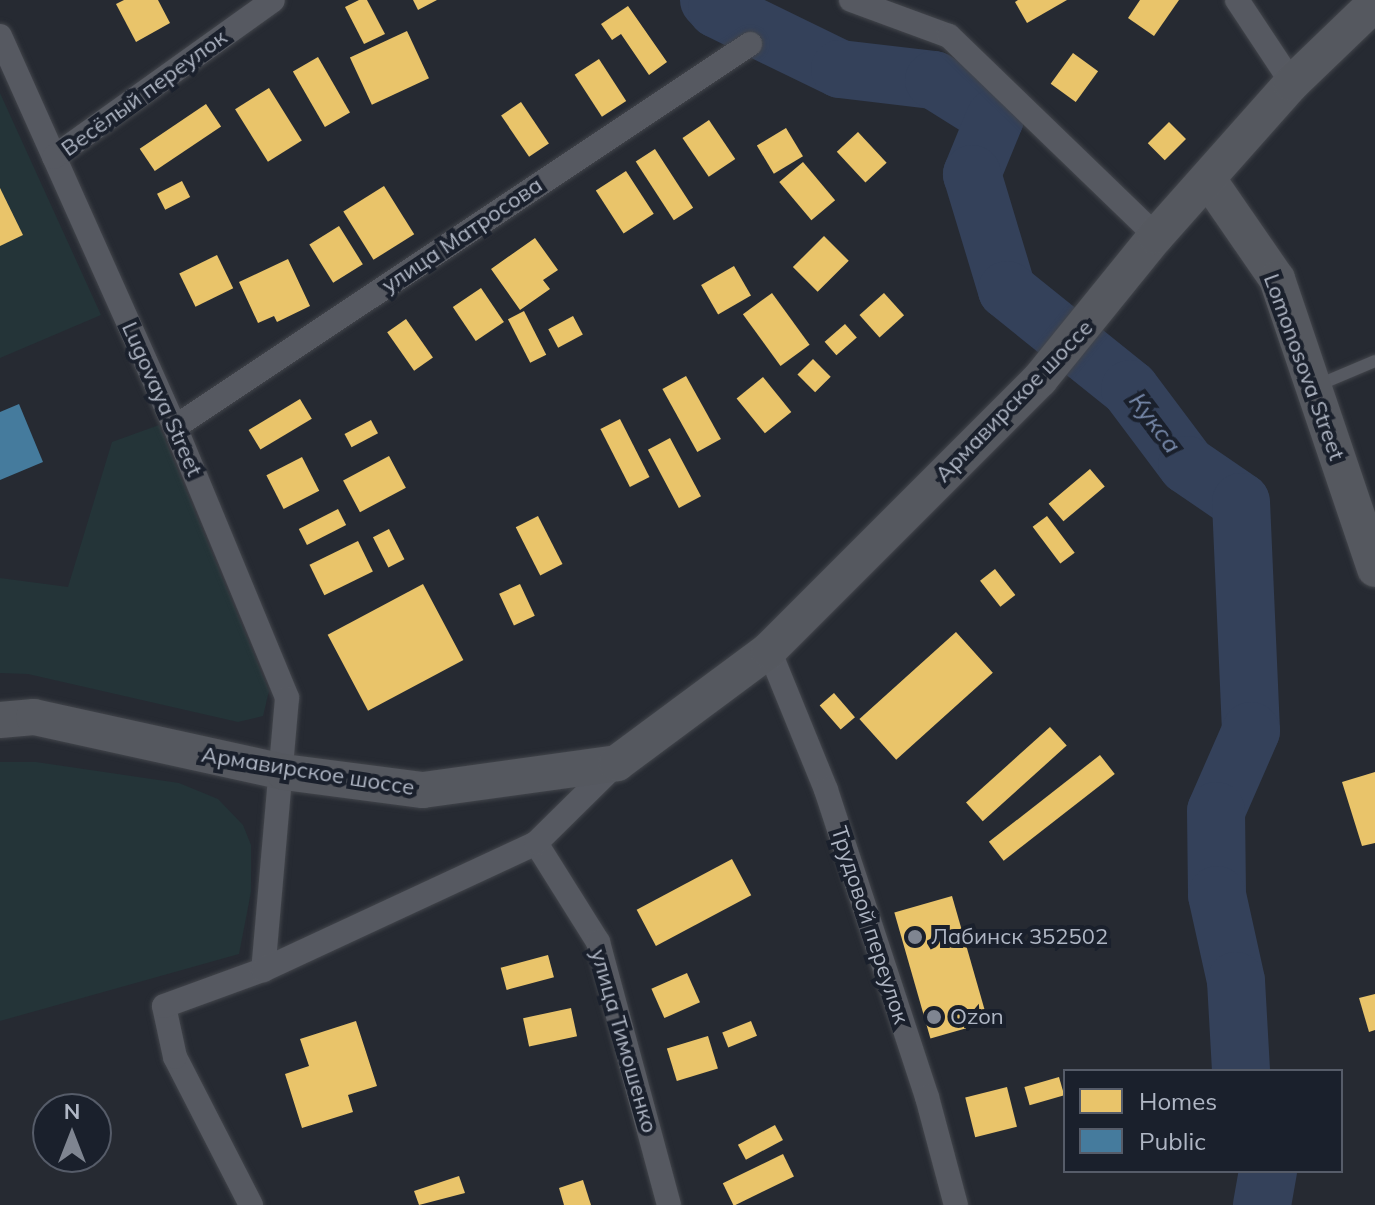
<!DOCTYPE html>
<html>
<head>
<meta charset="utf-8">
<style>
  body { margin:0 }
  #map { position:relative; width:1375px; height:1205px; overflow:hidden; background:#262a32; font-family:Mulish,sans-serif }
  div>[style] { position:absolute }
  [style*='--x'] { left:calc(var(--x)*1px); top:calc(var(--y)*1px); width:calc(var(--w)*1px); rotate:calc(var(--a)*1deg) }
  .green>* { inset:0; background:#243438 }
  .homes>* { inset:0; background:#e9c46a; transform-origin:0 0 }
  .public>* { inset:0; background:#457b9d }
  .river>* { height:58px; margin:-29px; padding:0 29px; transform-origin:29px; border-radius:29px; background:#34415a }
  .roads { filter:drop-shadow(0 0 2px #42454b) drop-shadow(0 0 2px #42454b) }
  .lane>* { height:12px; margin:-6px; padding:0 6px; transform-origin:6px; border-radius:6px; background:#565961 }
  .street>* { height:24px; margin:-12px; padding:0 12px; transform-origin:12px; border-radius:12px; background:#565961 }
  .secondary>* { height:36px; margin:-18px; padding:0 18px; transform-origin:18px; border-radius:18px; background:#55585f }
  .dots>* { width:22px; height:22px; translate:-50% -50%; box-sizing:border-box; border:4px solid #1a202c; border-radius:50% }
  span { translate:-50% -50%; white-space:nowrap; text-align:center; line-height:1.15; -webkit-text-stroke:8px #1a202c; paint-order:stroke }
  .street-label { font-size:22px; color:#afb6c4 }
  .poi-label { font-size:22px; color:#afb6c4 }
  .left { translate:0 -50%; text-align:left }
  .water-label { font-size:24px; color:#788aab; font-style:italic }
  .legend { position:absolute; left:1063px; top:1069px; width:280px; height:104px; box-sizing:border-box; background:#1a202c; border:2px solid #565c69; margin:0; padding:10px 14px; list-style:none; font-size:24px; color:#afb6c4 }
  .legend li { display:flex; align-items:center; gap:16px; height:40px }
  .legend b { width:40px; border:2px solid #565c69 }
  .north { position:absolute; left:32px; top:1093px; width:80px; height:80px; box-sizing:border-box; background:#1a202c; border:2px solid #565c69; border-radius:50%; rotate:0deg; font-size:22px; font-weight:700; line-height:32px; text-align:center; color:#afb6c4 }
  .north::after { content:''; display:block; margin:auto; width:28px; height:36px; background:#7f8591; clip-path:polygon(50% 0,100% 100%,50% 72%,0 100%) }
</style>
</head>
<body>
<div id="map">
  <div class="green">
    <i style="clip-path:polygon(0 93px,101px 315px,0 358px)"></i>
    <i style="clip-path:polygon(159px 425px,269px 691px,263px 716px,238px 722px,28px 674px,0 673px,0 578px,68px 587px,112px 442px)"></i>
    <i style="clip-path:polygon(0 762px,36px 762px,179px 783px,218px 799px,243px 825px,251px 845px,251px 892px,239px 954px,0 1021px)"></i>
  </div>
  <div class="homes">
    <i style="clip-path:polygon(124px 0,158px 0,170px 23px,136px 42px,116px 4px)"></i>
    <i style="clip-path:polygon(359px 0,367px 0,385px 34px,364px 44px,345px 7px)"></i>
    <i style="clip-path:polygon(413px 0,437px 0,418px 10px)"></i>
    <i style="clip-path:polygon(1067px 0,1027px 23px,1015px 2px,1018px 0)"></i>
    <i style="clip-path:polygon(1140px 0,1179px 0,1154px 36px,1128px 18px)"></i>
    <i style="clip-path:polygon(628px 6px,667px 62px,649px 75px,621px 34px,612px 40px,601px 24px)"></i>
    <i style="left:407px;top:31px;width:52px;height:63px;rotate:65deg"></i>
    <i style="left:1073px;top:53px;width:31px;height:38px;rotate:36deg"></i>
    <i style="left:318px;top:57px;width:64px;height:29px;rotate:60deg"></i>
    <i style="left:599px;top:59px;width:50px;height:29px;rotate:57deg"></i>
    <i style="left:269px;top:88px;width:62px;height:40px;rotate:58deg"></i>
    <i style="left:521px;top:102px;width:50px;height:24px;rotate:56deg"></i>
    <i style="left:206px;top:104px;width:27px;height:80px;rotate:56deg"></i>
    <i style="left:709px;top:120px;width:47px;height:32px;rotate:56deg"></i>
    <i style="left:1169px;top:122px;width:24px;height:30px;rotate:45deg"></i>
    <i style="left:786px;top:128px;width:33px;height:34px;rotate:59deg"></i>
    <i style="left:858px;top:132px;width:42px;height:29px;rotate:47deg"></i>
    <i style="left:655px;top:149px;width:70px;height:23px;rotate:57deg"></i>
    <i style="left:803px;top:162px;width:50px;height:31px;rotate:50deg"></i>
    <i style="left:626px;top:171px;width:51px;height:36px;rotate:57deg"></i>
    <i style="left:182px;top:181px;width:18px;height:28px;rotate:63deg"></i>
    <i style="left:384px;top:186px;width:57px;height:48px;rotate:58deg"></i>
    <i style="clip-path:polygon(0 188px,23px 235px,0 246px)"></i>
    <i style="left:339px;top:226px;width:45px;height:35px;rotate:58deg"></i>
    <i style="left:824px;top:236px;width:35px;height:44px;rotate:45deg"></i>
    <i style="clip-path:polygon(535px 238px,558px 270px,543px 280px,550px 289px,520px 310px,491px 269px)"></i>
    <i style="left:217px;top:255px;width:37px;height:42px;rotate:64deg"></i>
    <i style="clip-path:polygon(288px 259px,310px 306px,277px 322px,274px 316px,258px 323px,239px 282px)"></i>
    <i style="left:734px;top:266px;width:34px;height:38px;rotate:60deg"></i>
    <i style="left:481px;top:288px;width:41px;height:34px;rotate:56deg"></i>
    <i style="left:772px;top:293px;width:64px;height:36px;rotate:54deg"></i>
    <i style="left:884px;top:293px;width:30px;height:33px;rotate:48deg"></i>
    <i style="left:524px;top:311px;width:49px;height:18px;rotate:63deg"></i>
    <i style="left:573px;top:316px;width:21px;height:28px;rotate:62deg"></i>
    <i style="left:406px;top:319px;width:47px;height:23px;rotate:55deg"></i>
    <i style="left:845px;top:324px;width:18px;height:27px;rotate:49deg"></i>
    <i style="left:813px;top:359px;width:25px;height:22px;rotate:45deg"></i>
    <i style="left:686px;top:376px;width:72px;height:27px;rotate:61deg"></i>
    <i style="left:763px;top:377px;width:45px;height:34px;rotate:51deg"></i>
    <i style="left:300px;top:399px;width:23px;height:60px;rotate:59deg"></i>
    <i style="left:620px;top:419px;width:65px;height:22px;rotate:63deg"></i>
    <i style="left:371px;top:420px;width:15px;height:30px;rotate:62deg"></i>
    <i style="left:670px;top:438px;width:66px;height:25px;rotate:62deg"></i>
    <i style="left:389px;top:456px;width:36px;height:52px;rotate:62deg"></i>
    <i style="left:302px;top:457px;width:38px;height:40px;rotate:63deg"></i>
    <i style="left:1090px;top:469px;width:23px;height:54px;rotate:50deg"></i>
    <i style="left:338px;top:509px;width:18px;height:44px;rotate:63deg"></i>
    <i style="left:538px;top:516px;width:54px;height:25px;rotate:63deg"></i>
    <i style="left:1047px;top:516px;width:46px;height:18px;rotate:53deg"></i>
    <i style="left:389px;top:529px;width:34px;height:18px;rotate:63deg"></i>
    <i style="left:358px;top:541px;width:34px;height:54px;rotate:64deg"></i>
    <i style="left:995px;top:569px;width:33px;height:19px;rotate:52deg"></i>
    <i style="left:423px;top:584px;width:86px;height:108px;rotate:62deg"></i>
    <i style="left:520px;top:584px;width:35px;height:23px;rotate:65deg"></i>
    <i style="left:956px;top:632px;width:55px;height:130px;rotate:48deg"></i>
    <i style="left:834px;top:693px;width:32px;height:19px;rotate:49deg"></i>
    <i style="left:1050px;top:727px;width:25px;height:113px;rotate:48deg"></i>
    <i style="left:1100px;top:755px;width:24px;height:141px;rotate:52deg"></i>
    <i style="clip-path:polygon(1375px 772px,1375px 843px,1362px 846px,1342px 782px)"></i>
    <i style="left:732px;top:859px;width:41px;height:108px;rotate:62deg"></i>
    <i style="left:952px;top:896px;width:131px;height:60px;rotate:74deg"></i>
    <i style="left:548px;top:955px;width:23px;height:49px;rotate:75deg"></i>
    <i style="left:687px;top:973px;width:32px;height:39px;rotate:66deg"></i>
    <i style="clip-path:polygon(1375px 994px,1375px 1030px,1369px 1032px,1359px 998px)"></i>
    <i style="left:571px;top:1008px;width:29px;height:49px;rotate:78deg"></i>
    <i style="clip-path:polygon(356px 1021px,377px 1086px,348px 1095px,353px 1112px,302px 1128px,285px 1074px,309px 1066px,300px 1039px)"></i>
    <i style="left:751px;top:1021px;width:16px;height:31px;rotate:68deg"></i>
    <i style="left:708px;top:1036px;width:34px;height:43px;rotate:73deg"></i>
    <i style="left:1059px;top:1077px;width:19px;height:36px;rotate:74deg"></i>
    <i style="left:1007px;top:1087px;width:41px;height:43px;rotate:76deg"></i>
    <i style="left:775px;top:1125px;width:17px;height:42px;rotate:62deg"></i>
    <i style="left:783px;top:1154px;width:25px;height:67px;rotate:64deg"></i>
    <i style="clip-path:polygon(459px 1176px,465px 1193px,419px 1205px,414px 1191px)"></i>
    <i style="clip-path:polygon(583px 1180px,591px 1205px,564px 1205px,559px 1188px)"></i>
  </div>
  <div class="public">
    <i style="clip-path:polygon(19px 404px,43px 462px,0 480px,0 412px)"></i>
  </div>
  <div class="river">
    <i style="--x:709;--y:0;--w:12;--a:48"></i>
    <i style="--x:717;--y:9;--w:137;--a:26"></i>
    <i style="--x:840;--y:69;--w:95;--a:6.7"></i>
    <i style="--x:934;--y:80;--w:72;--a:31.9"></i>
    <i style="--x:995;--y:118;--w:61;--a:112.3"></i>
    <i style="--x:972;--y:174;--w:121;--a:73.2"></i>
    <i style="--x:1007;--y:290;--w:158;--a:38.8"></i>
    <i style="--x:1130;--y:389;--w:95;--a:53.1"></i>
    <i style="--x:1187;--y:465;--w:65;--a:34.4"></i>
    <i style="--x:1241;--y:502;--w:229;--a:87.5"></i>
    <i style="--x:1251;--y:731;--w:87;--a:113.6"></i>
    <i style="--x:1216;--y:811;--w:84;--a:89.3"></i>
    <i style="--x:1217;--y:895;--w:88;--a:77.5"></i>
    <i style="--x:1236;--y:981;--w:90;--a:86.8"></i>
    <i style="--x:1262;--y:1205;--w:35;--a:-80"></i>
  </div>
  <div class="roads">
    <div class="lane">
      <i style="--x:1316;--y:386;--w:64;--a:-23"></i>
    </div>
    <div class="street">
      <i style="--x:851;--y:0;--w:104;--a:20.2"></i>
      <i style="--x:949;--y:36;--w:288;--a:44"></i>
      <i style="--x:1237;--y:0;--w:100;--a:56.5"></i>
      <i style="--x:0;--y:36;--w:428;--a:65.9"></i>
      <i style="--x:175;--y:427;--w:293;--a:67.5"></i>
      <i style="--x:287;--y:698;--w:273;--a:95"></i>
      <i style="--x:54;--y:157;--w:269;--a:-35.6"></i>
      <i style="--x:175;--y:427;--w:691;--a:-33.67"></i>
      <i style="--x:769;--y:650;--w:151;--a:67.8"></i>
      <i style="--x:826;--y:790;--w:323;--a:71.8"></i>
      <i style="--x:927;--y:1097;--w:112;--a:75"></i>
      <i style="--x:536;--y:843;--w:117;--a:57.9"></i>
      <i style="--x:598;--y:942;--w:272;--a:74.9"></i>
      <i style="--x:251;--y:1205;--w:166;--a:-117.2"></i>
      <i style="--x:175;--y:1057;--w:52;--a:-102.2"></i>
      <i style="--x:164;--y:1006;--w:105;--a:-20"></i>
      <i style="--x:263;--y:970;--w:301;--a:-24.9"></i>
      <i style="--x:536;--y:843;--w:114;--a:-44.6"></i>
    </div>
    <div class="secondary">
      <i style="--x:1208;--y:179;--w:121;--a:55.4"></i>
      <i style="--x:1277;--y:279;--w:306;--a:71.3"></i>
      <i style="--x:0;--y:720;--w:34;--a:-5"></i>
      <i style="--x:34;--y:717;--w:256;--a:12.4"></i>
      <i style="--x:284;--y:772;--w:140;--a:7.4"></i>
      <i style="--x:423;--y:790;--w:196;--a:-7.9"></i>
      <i style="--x:617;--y:763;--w:189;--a:-36.6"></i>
      <i style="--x:769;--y:650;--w:383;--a:-45"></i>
      <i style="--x:1040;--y:379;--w:184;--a:-51"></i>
      <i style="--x:1156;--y:236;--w:205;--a:-48.4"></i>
      <i style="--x:1292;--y:83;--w:115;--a:-43.9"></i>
    </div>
  </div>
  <div class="dots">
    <i style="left:915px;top:937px;background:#7f8591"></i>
    <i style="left:934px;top:1017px;background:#7f8591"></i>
  </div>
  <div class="street-label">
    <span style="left:144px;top:93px;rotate:-36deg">Весёлый переулок</span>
    <span style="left:462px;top:235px;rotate:-34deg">улица Матросова</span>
    <span style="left:1304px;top:367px;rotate:70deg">Lomonosova Street</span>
    <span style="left:162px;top:399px;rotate:66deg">Lugovaya Street</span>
    <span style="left:1014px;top:401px;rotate:-46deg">Армавирское шоссе</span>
    <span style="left:308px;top:771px;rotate:9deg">Армавирское шоссе</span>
    <span style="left:870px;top:925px;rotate:72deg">Трудовой переулок</span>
    <span style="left:624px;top:1041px;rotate:74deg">улица Тимошенко</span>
  </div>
  <div class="poi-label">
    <span class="left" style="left:931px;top:937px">Лабинск 352502</span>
    <span class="left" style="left:950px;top:1017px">Ozon</span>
  </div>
  <div class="water-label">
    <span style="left:1155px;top:423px;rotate:53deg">Кукса</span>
  </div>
  <ul class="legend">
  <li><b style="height:22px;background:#e9c46a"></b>Homes</li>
  <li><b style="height:22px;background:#457b9d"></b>Public</li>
  </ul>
  <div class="north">N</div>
</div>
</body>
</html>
